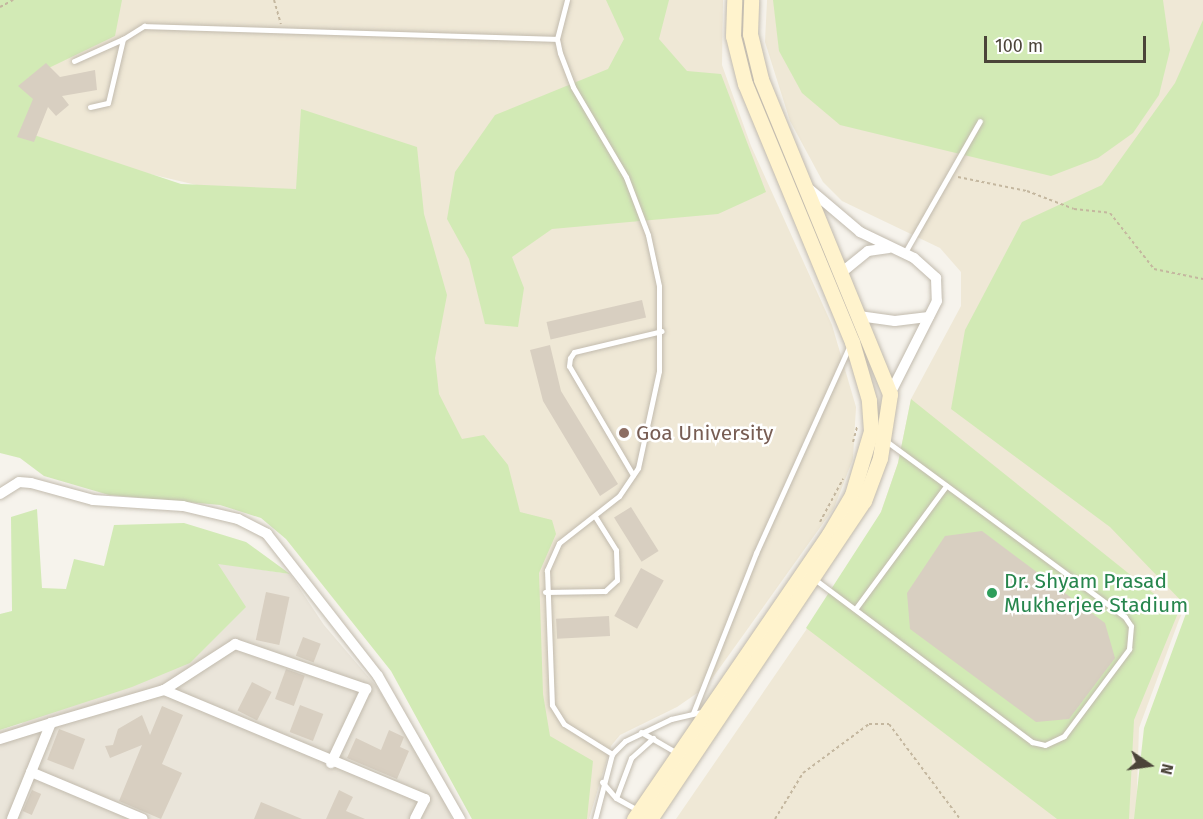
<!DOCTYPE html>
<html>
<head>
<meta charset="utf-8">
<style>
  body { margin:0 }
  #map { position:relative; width:1203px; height:819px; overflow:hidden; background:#f6f3ec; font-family:"Fira Sans",sans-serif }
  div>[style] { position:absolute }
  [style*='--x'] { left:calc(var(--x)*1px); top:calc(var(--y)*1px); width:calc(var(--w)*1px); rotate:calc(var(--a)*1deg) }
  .residential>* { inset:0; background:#eae5da }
  .education>* { inset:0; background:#efe8d6 }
  .green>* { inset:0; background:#d2eab5 }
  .building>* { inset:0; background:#d8cfc1; transform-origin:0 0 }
  .path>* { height:2px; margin-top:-1px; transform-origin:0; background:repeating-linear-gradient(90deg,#c4b79f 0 3px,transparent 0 6px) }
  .roads { filter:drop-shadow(0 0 2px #c2bbae) drop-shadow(0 0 2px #c2bbae) }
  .lane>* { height:5px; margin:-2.5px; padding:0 2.5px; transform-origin:2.5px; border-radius:2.5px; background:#fff }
  .street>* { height:10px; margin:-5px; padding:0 5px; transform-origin:5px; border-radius:5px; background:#fff }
  .secondary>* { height:15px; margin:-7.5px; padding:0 7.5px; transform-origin:7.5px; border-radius:7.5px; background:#fff3cd }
  .dots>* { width:16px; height:16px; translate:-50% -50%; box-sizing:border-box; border:3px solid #fff; border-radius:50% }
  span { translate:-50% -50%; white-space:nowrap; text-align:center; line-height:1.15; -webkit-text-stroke:5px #fff; paint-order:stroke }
  .education-label { font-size:21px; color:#785e54 }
  .left { translate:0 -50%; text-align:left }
  .leisure-label { font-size:21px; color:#27864d }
  .north { position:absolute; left:1119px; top:735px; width:60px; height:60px; -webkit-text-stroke:4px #fff; paint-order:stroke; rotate:103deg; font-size:16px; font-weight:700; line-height:24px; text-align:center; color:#4b4439 }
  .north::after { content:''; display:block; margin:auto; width:21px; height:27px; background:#4b4439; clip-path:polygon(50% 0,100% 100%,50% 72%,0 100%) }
  .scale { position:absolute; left:984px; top:36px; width:162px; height:27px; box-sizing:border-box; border:3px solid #4b4439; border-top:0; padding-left:8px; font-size:18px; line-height:21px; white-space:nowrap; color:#4b4439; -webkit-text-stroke:4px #fff; paint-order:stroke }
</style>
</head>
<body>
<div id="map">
  <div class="residential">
    <i style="clip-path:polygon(217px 563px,290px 574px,324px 625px,377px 687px,433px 775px,452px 819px,0 819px,0 730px,21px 724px)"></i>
  </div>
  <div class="education">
    <i style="clip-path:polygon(0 0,723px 0,722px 65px,751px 146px,832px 325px,856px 407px,853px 459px,834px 508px,706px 687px,677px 707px,620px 735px,611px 746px,589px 819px,472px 819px,380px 228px,18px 143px)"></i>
    <i style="clip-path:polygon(767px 0,1203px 0,1203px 569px,1179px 620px,1139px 728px,1136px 819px,676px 819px,846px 572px,881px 512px,898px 463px,911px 399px,961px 306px,961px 272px,940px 248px,842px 201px,823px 182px,790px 121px,765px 42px)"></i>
  </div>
  <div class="green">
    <i style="clip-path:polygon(0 0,122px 0,115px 36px,28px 78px,36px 109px,28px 133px,181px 184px,296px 189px,301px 109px,417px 147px,424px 214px,447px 295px,435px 358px,439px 394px,462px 439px,484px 435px,508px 465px,520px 512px,552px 520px,556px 534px,539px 573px,543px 694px,550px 736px,593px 761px,587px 819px,472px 819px,391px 671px,286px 539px,261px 518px,220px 505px,109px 495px,44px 476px,20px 458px,0 453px)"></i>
    <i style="clip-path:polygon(606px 0,669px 0,659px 39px,687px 71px,721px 74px,766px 192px,718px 214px,552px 229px,512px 257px,524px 288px,518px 327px,485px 324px,469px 259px,447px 219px,455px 172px,495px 115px,608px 69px,624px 39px)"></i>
    <i style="clip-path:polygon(773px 0,1163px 0,1170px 50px,1159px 95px,1133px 133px,1098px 158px,1051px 176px,840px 125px,802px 93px,779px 51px)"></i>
    <i style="clip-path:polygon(1203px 20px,1203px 819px,1134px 819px,1144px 728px,1188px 608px,1110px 527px,951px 409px,965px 330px,1022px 222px,1102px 185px,1175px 83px)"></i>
    <i style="clip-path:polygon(911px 399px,1178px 613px,1134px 720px,1129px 819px,1057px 819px,806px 628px,881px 512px,898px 463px)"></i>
    <i style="clip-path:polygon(37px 509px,42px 588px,66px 589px,74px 559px,104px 566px,114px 525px,184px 523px,246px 542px,290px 574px,218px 564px,246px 607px,190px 663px,132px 687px,0 730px,0 614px,12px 611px,11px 517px)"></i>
  </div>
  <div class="building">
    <i style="clip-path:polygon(46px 63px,60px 77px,95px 70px,97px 90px,62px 96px,69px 105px,56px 116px,48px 107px,34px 142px,17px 137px,33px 99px,18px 86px)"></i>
    <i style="left:642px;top:300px;width:18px;height:98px;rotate:77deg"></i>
    <i style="clip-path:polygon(550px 345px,561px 391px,618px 484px,600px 496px,543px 401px,530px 350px)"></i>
    <i style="left:631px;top:507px;width:52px;height:20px;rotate:58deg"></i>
    <i style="clip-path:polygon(982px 531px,1105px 623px,1115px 658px,1069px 719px,1036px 722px,910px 629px,907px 593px,945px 536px)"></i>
    <i style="left:641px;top:568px;width:26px;height:55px;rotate:29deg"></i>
    <i style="left:266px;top:592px;width:24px;height:49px;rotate:12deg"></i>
    <i style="left:609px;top:616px;width:20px;height:53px;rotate:87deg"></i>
    <i style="left:303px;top:637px;width:19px;height:20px;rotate:21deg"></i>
    <i style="left:286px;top:669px;width:20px;height:32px;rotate:20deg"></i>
    <i style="left:252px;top:682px;width:22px;height:32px;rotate:27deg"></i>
    <i style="left:300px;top:705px;width:25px;height:29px;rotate:21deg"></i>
    <i style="clip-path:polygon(162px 706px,183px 715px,162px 764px,182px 773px,161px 819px,119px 801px,142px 745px,110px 758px,105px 746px,113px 745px,118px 729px,142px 715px,150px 735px)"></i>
    <i style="left:59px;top:729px;width:28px;height:33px;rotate:21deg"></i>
    <i style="clip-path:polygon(389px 730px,404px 737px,400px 747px,409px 751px,397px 779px,347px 758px,356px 738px,381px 750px)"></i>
    <i style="left:32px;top:790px;width:10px;height:23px;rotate:24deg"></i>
    <i style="clip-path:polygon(339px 790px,353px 797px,346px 811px,365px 819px,326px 819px)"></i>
    <i style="clip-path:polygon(261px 802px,302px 819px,254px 819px)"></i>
  </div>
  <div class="path">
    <i style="--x:274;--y:0;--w:25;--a:74"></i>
    <i style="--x:0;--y:7;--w:15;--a:-28"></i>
    <i style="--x:958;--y:177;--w:70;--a:11.5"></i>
    <i style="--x:1027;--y:191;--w:50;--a:21"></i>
    <i style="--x:1074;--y:209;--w:36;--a:6"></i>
    <i style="--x:1110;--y:213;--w:71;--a:51.8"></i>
    <i style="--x:1154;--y:269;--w:50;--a:11.5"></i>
    <i style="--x:853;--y:442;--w:16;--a:-75"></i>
    <i style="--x:820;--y:522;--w:49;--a:-61.9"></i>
    <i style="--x:775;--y:819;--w:54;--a:-58.7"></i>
    <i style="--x:803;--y:773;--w:82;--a:-36.6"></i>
    <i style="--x:869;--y:724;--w:20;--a:0"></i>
    <i style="--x:889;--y:724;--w:119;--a:53.2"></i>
  </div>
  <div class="roads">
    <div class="lane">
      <i style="--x:567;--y:0;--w:40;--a:104.4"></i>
      <i style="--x:557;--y:39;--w:14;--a:78"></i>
      <i style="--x:560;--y:53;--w:36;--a:69"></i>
      <i style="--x:573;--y:87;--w:104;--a:59.5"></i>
      <i style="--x:626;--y:177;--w:62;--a:69.2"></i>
      <i style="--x:648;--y:235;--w:52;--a:77.8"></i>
      <i style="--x:659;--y:286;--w:85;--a:90"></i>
      <i style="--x:659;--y:371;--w:99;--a:102.2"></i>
      <i style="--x:638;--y:468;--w:34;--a:124"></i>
      <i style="--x:619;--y:496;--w:76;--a:141.9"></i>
      <i style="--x:559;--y:543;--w:30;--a:114"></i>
      <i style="--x:547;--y:570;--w:135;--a:87.9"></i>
      <i style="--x:552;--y:705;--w:22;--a:58"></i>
      <i style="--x:564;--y:724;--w:57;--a:32"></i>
      <i style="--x:74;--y:61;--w:54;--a:-24.2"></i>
      <i style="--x:90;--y:107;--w:18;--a:-13"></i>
      <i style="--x:108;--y:103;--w:66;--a:-76.8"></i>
      <i style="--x:123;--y:39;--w:25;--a:-32"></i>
      <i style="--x:144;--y:26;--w:413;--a:1.8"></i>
      <i style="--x:904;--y:254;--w:153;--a:-60.3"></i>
      <i style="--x:633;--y:475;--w:126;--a:-120.4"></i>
      <i style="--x:569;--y:366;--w:8;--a:-83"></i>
      <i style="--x:570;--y:358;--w:7;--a:-56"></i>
      <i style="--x:574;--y:352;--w:90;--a:-13.4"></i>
      <i style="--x:813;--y:578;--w:274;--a:36.8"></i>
      <i style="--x:1032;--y:742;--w:13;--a:13"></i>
      <i style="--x:1045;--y:745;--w:21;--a:-25"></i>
      <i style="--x:1064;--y:736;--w:109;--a:-53.2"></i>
      <i style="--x:1129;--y:649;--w:23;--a:-85"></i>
      <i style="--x:1131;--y:626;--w:11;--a:-124"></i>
      <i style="--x:1125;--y:617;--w:298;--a:-143.6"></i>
      <i style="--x:545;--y:592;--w:60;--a:-1"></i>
      <i style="--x:605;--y:591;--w:16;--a:-43"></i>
      <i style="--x:617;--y:580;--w:30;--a:-92"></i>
      <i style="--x:616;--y:550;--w:40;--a:-122"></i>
      <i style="--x:856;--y:608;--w:152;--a:-53.6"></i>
      <i style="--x:693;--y:713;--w:172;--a:-68.5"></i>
      <i style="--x:756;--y:553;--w:226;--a:-65.7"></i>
      <i style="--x:641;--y:732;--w:42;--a:30.3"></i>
      <i style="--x:602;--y:782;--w:21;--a:49"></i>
      <i style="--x:616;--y:798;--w:25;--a:29"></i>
      <i style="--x:616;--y:798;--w:43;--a:-69.4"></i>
      <i style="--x:631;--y:758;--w:30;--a:-42"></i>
      <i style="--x:595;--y:819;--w:67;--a:-75.3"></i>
      <i style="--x:612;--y:754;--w:18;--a:-45"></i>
      <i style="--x:625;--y:741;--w:51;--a:-25.6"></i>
      <i style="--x:671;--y:719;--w:35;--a:-13"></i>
    </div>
    <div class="street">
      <i style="--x:807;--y:187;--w:70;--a:40.3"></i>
      <i style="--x:860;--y:232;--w:60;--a:25.7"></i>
      <i style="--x:914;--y:258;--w:30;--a:42"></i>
      <i style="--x:936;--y:278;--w:23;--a:88"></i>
      <i style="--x:937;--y:301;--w:104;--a:116.8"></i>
      <i style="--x:841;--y:273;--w:35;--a:-39"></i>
      <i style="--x:868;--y:251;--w:21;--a:-8"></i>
      <i style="--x:859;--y:316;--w:36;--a:8"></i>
      <i style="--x:895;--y:321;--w:34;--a:-7"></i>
      <i style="--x:0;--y:494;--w:22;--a:-32"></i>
      <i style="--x:19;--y:482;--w:12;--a:5"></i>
      <i style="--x:31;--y:483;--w:64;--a:15.3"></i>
      <i style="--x:93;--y:500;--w:90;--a:3.8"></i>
      <i style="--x:183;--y:506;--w:57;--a:13.3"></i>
      <i style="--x:238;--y:519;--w:33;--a:27"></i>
      <i style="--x:267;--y:534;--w:180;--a:52"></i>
      <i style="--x:378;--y:676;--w:165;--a:60.2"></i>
      <i style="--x:164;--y:690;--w:85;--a:-32.9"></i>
      <i style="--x:235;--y:644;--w:139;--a:19"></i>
      <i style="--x:366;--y:689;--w:82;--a:115.3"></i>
      <i style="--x:0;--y:739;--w:53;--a:-17.4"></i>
      <i style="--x:31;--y:772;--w:121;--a:22.8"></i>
      <i style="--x:12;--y:819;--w:104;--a:-67.9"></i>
      <i style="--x:51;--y:723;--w:118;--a:-16.3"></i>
      <i style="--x:164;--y:690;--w:283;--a:22.7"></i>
      <i style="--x:425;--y:799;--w:22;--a:117"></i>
    </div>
    <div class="secondary">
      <i style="--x:634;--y:819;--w:345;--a:-55.6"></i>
      <i style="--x:829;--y:534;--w:45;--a:-59.5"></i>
      <i style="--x:852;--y:495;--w:67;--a:-73.5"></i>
      <i style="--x:871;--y:431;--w:31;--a:-94"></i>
      <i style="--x:869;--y:400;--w:60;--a:-106.3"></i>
      <i style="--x:852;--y:342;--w:279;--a:-112.5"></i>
      <i style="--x:745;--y:84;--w:49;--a:-104"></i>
      <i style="--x:733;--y:36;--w:36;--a:-88"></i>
      <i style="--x:650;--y:819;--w:383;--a:-56.1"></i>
      <i style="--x:864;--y:501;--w:46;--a:-69.6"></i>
      <i style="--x:880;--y:458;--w:65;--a:-81.1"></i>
      <i style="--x:890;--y:394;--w:340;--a:-112.3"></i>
      <i style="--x:761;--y:79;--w:46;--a:-103.7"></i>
      <i style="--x:750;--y:34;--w:34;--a:-88"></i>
    </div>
  </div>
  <div class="dots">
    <i style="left:624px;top:433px;background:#8d6e63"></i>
    <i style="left:992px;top:593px;background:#2e9e5b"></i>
  </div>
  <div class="education-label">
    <span class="left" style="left:636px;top:433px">Goa University</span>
  </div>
  <div class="leisure-label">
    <span class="left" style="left:1004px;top:593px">Dr. Shyam Prasad<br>Mukherjee Stadium</span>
  </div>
  <div class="north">N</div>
  <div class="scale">100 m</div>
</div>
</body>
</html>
